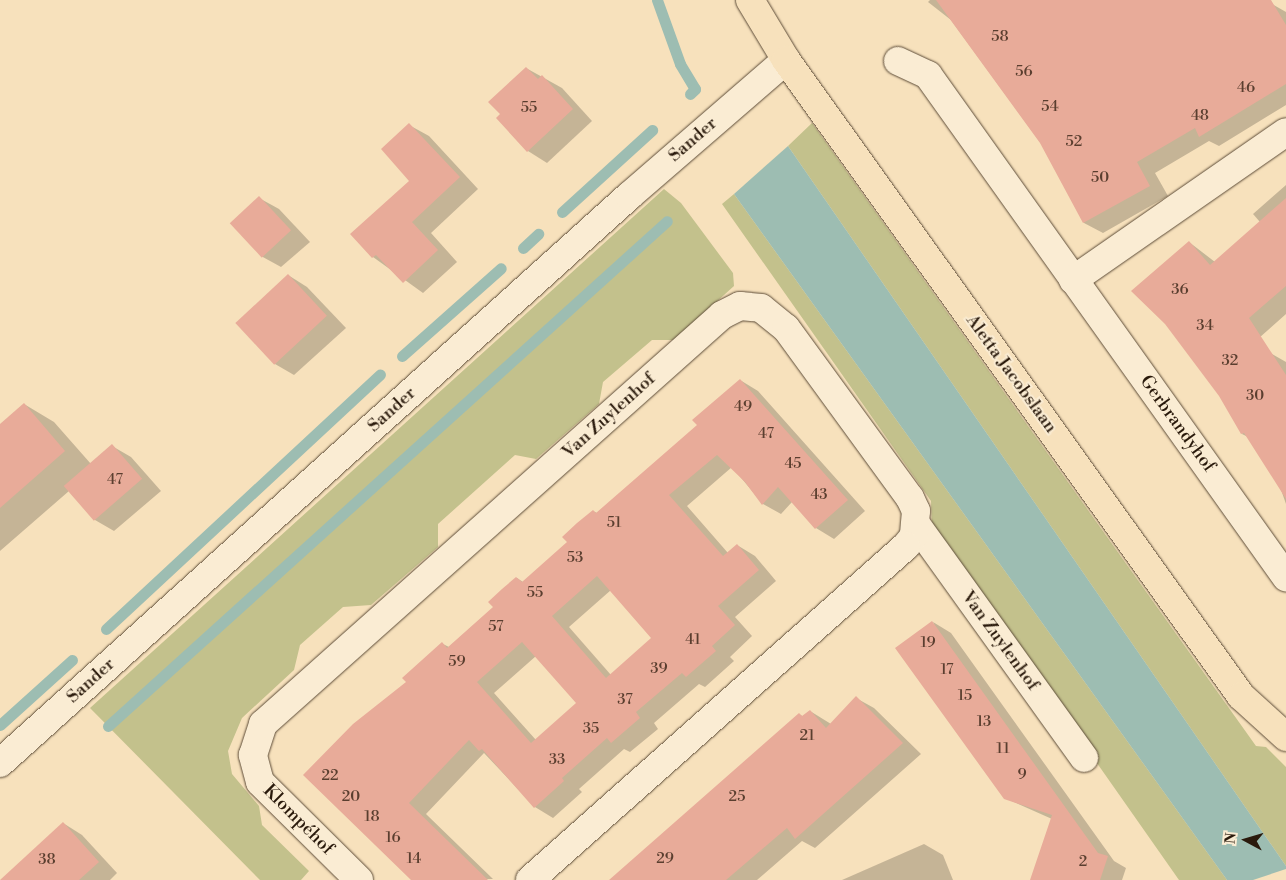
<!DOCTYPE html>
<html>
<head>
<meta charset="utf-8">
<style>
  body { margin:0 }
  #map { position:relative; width:1286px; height:880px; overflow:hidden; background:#f7e1bc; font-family:"Libre Bodoni",serif }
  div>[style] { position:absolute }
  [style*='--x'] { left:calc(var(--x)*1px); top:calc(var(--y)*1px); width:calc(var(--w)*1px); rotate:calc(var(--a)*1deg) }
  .green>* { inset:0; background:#c3c18c }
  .water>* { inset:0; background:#9dbdb2 }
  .shadow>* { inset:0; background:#0003 }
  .stream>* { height:11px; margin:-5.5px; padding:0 5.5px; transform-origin:5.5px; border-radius:5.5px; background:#9dbdb2 }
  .building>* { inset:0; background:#e8ab99; transform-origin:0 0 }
  .roads { filter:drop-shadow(0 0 1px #5d4c38) drop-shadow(0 0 1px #5d4c38) }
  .minor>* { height:28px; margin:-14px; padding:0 14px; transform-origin:14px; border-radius:14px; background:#faecd3 }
  .major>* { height:28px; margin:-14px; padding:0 14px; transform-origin:14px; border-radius:14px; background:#f7e1bc }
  span { translate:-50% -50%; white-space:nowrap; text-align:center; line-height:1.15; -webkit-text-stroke:4px #faecd3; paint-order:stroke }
  .number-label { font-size:15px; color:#5a3e2f }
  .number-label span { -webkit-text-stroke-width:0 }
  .street-label { font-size:18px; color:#2a1a0c }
  .north { position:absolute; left:1221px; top:815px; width:50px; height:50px; -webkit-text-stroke:4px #faecd3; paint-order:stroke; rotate:276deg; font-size:14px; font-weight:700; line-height:20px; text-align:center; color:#2a1a0c }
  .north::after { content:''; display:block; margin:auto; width:18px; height:22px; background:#2a1a0c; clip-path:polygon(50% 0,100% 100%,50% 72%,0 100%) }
</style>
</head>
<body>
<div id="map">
  <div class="green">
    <i style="clip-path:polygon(812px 123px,1256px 746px,1266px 747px,1286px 767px,1286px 866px,788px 146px)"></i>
    <i style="clip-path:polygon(664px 189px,681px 203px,733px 273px,734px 286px,674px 340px,652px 340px,603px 382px,599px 404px,536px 459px,515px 455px,438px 524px,438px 547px,371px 605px,343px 607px,300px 645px,294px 670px,242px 718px,228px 751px,232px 774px,259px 806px,262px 825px,309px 871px,301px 880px,260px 880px,90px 708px)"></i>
    <i style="clip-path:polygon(734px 194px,1227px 880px,1179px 880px,932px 528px,931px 501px,722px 204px)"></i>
  </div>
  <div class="water">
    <i style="clip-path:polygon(788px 146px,1286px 866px,1286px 869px,1253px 880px,1227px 880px,734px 194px)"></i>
  </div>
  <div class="shadow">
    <i style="clip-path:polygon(930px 0,1238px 0,1272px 4px,1286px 12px,1286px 105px,1219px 146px,1209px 141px,1155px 173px,1168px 196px,1103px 233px,1084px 223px,1076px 202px,1040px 142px,951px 20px,928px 2px)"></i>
    <i style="clip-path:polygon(526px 68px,562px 88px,592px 121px,547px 163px,528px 151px,502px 115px)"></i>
    <i style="clip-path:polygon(409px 125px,429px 136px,478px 189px,431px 233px,457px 262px,423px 293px,373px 257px,352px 235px,410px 181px)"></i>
    <i style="clip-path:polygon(1286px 185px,1286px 314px,1216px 376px,1189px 242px,1215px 262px,1260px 222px,1253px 214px)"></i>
    <i style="clip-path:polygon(259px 198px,279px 209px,310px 242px,281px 267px,261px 256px)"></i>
    <i style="clip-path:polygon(288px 275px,307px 287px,346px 328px,294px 375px,275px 364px)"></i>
    <i style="clip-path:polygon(1272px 354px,1286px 362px,1286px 504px,1280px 487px,1248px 437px,1242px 434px)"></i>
    <i style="clip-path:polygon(evenodd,740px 380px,758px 391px,865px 511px,834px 539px,816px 528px,792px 502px,781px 514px,763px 504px,732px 467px,687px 506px,728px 553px,737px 545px,755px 556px,776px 581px,735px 617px,752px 636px,730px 657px,734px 661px,705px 687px,699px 684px,654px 723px,658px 729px,630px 752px,624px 749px,579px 789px,582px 792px,553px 818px,535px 807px,484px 753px,426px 814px,493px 879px,413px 880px,305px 775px,408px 682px,443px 644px,449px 647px,494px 607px,517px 578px,523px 582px,568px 542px,593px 511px,597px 513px,699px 425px,740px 380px,611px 590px,653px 638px,611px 675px,569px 627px,611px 590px,740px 380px,536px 656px,578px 703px,536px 740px,494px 693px,536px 656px)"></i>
    <i style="clip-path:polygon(24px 404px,54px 422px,91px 464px,112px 446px,131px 457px,161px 491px,114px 531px,95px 520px,69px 491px,0 551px,0 425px)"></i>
    <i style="clip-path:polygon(933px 622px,951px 633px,1114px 861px,1126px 868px,1122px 880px,1031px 880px,1052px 819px,1005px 798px)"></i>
    <i style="clip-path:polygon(856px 698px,874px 708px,921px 754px,815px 848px,802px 841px,757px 880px,612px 880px,799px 714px,804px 717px,810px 711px,831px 724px)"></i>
    <i style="clip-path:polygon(63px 823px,82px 835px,117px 873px,110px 880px,16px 880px)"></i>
    <i style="clip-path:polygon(924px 844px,943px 855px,953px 880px,842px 880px)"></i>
  </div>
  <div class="stream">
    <i style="--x:657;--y:0;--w:68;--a:70.2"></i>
    <i style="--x:680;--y:64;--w:29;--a:59"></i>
    <i style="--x:695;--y:89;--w:7;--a:135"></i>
    <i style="--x:562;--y:212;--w:122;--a:-42.3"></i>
    <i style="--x:523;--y:248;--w:21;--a:-43"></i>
    <i style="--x:402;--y:356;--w:132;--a:-41.6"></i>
    <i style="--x:106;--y:629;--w:374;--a:-42.9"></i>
    <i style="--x:0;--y:725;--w:97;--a:-42.1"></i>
    <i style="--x:108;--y:726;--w:753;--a:-42.09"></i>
  </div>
  <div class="building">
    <i style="clip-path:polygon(936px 0,1271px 0,1286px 25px,1286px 84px,1199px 137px,1195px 128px,1137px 162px,1150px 186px,1083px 223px,1040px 143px)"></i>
    <i style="clip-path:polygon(526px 67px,538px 79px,542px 75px,573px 109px,527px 152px,496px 118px,500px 114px,488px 102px)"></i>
    <i style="clip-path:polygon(409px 123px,460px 177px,412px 222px,438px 250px,403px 283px,376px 255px,372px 258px,350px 234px,409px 181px,381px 149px)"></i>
    <i style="left:259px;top:196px;width:47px;height:40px;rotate:47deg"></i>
    <i style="clip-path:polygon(1286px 198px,1286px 286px,1249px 318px,1286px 375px,1286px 499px,1244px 433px,1241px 434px,1219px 396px,1165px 324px,1131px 291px,1189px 241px,1210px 265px)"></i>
    <i style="left:288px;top:274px;width:57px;height:72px;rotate:47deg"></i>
    <i style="clip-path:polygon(evenodd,740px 379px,848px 500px,815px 529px,778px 487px,762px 505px,745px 482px,717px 455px,669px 495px,723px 556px,737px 544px,759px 570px,718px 606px,735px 625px,712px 646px,716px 651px,686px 677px,682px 673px,636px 712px,640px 718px,611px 743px,607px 738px,562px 778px,564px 781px,534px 808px,482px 749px,479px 751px,469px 740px,409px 803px,488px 880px,411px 880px,303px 775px,353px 724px,406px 682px,402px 678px,442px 642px,447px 648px,493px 607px,488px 602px,502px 589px,516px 577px,522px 582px,567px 542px,562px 537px,577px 523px,593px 510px,596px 513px,697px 425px,692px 420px,740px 379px,597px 576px,651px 638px,606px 678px,552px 616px,597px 576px,740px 379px,522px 642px,576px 703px,531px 743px,477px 682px,522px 642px)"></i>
    <i style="clip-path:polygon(24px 403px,65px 451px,0 508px,0 424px)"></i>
    <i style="left:112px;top:444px;width:46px;height:64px;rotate:49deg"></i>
    <i style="clip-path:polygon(932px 621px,1098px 853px,1108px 856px,1100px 880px,1030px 880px,1052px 815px,1004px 799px,895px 648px)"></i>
    <i style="clip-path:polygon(856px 696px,903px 743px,795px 839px,787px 828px,726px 880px,609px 880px,799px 713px,802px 716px,810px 710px,826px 728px)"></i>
    <i style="clip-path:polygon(63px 822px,99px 862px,79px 880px,0 880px)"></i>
  </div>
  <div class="roads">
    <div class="minor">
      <i style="--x:898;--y:61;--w:33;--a:25"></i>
      <i style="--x:928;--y:75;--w:617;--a:54.51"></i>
      <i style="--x:1073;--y:280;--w:259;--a:-34.8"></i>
      <i style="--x:916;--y:524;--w:288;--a:54.3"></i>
      <i style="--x:0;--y:763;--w:847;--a:-42.03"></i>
      <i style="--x:629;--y:196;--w:208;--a:-40.9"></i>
      <i style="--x:359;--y:880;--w:139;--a:-135.3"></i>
      <i style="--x:260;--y:782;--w:28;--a:-105"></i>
      <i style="--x:253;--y:755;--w:33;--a:-72"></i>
      <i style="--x:263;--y:724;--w:615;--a:-41.7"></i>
      <i style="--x:722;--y:315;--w:20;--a:-27"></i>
      <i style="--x:740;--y:306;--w:21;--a:5"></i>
      <i style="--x:761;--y:308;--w:32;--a:39"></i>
      <i style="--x:786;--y:328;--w:210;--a:53.9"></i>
      <i style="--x:910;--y:498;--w:14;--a:65"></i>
      <i style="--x:916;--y:511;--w:25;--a:95"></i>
      <i style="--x:914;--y:536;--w:13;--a:129"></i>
      <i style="--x:906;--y:546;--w:503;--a:138.39"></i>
    </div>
    <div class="major">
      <i style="--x:750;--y:0;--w:70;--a:59"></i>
      <i style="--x:786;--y:60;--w:782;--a:54.42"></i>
      <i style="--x:1241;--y:696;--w:61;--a:42.3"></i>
    </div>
  </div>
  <div class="number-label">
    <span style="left:1000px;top:37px">58</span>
    <span style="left:1024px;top:72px">56</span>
    <span style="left:1246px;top:88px">46</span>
    <span style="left:1050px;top:107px">54</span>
    <span style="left:529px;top:108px">55</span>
    <span style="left:1200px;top:116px">48</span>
    <span style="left:1074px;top:142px">52</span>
    <span style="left:1100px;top:178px">50</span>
    <span style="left:1180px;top:290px">36</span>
    <span style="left:1205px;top:326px">34</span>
    <span style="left:1230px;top:361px">32</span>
    <span style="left:1255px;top:396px">30</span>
    <span style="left:743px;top:407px">49</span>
    <span style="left:766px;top:434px">47</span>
    <span style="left:793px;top:464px">45</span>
    <span style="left:115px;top:480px">47</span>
    <span style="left:819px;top:495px">43</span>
    <span style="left:614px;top:523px">51</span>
    <span style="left:575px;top:558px">53</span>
    <span style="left:535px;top:593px">55</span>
    <span style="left:496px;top:627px">57</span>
    <span style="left:693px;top:640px">41</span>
    <span style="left:928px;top:643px">19</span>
    <span style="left:457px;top:662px">59</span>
    <span style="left:659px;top:669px">39</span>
    <span style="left:947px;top:670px">17</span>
    <span style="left:965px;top:696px">15</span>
    <span style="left:625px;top:700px">37</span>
    <span style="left:984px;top:722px">13</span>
    <span style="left:591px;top:729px">35</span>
    <span style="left:807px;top:736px">21</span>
    <span style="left:1003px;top:749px">11</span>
    <span style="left:557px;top:760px">33</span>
    <span style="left:1022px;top:775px">9</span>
    <span style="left:330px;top:776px">22</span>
    <span style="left:351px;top:797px">20</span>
    <span style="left:737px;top:797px">25</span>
    <span style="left:372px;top:817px">18</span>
    <span style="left:393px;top:838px">16</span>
    <span style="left:414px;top:859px">14</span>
    <span style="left:665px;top:859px">29</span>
    <span style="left:47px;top:860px">38</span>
    <span style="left:1083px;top:862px">2</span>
  </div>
  <div class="street-label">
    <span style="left:693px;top:140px;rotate:-41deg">Sander</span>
    <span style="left:1011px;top:374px;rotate:54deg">Aletta Jacobslaan</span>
    <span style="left:392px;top:410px;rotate:-42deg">Sander</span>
    <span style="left:609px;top:416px;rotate:-42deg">Van Zuylenhof</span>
    <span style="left:1177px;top:424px;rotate:54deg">Gerbrandyhof</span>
    <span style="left:1000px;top:641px;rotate:54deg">Van Zuylenhof</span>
    <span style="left:91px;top:681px;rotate:-42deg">Sander</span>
    <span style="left:298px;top:820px;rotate:45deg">Klompéhof</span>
  </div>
  <div class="north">N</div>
</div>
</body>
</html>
